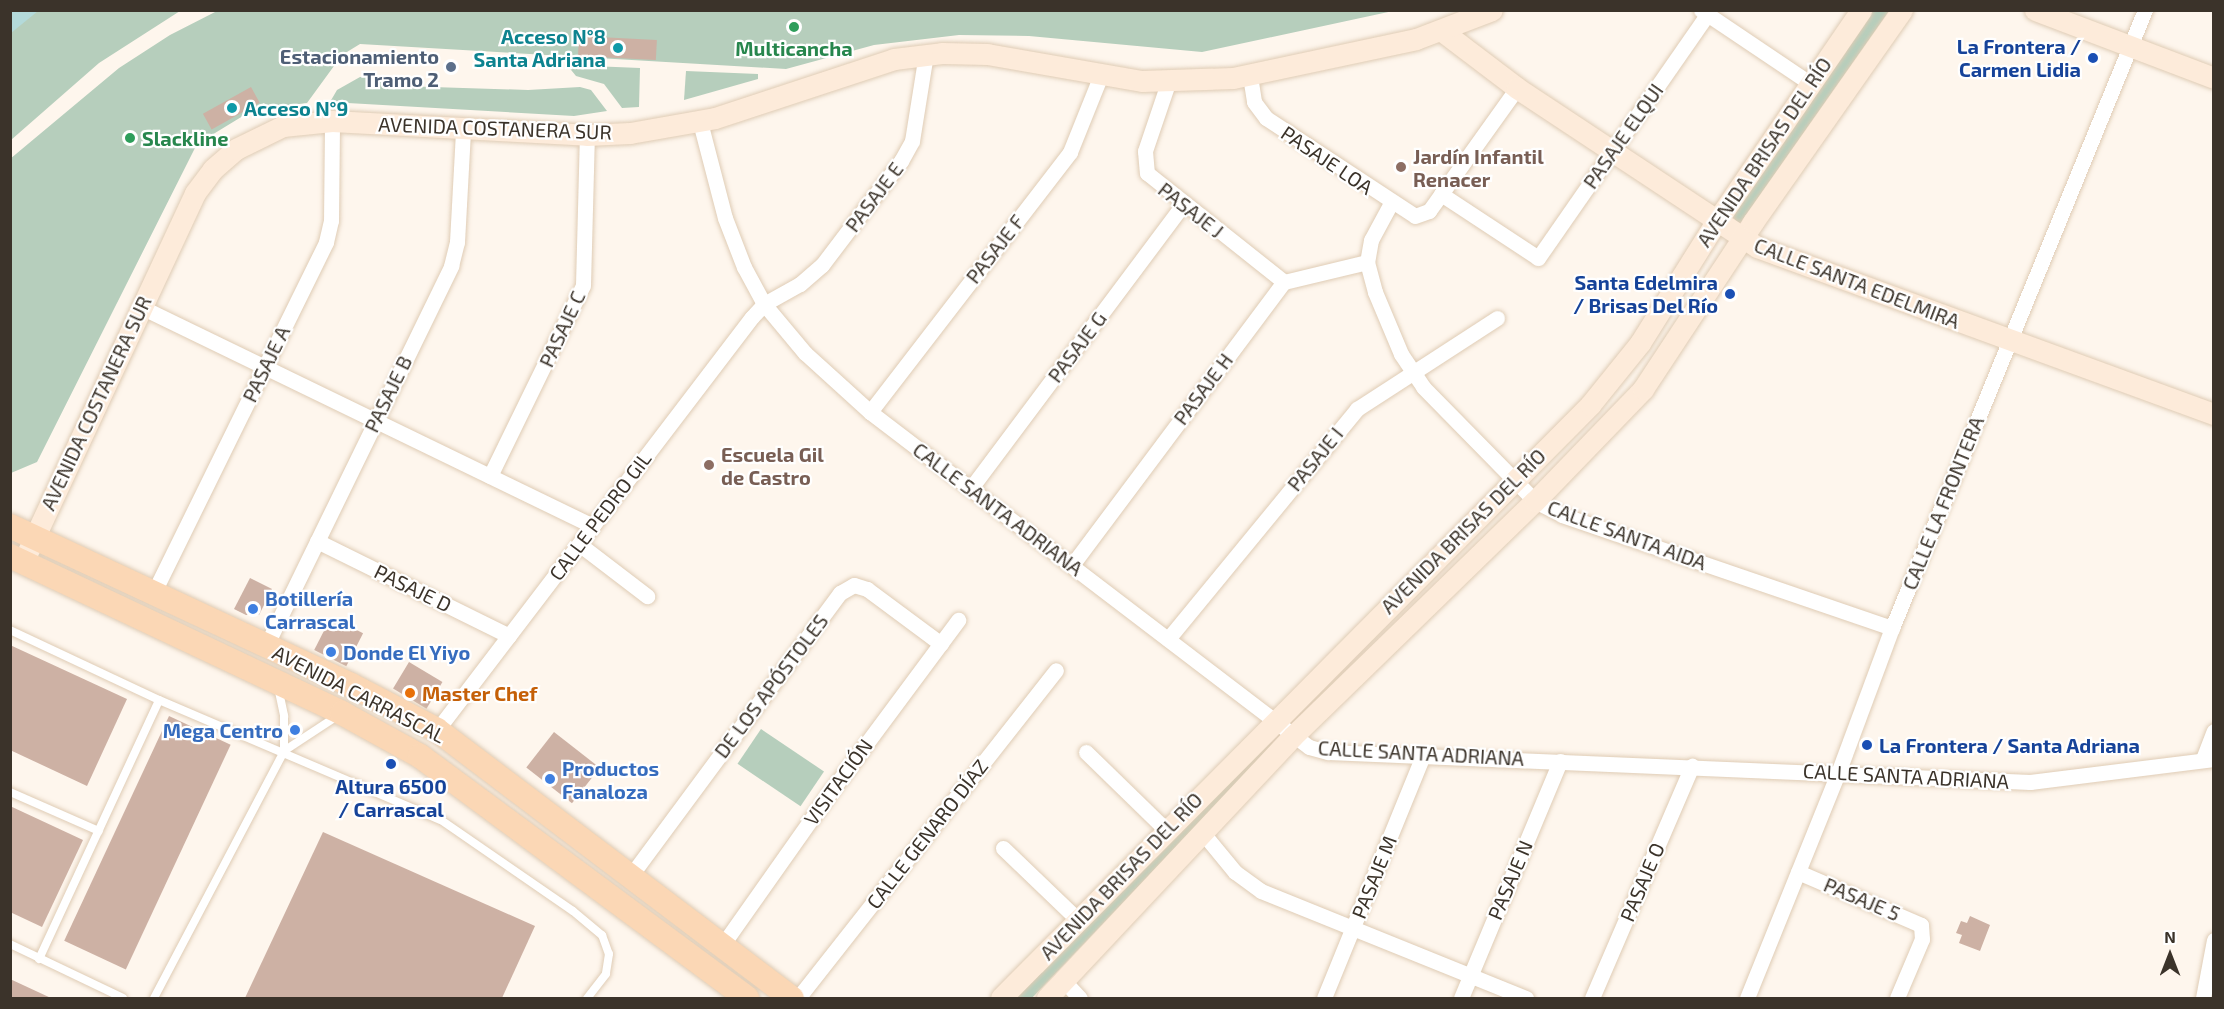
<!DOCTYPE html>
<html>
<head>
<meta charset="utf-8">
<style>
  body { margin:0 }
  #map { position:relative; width:2224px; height:1009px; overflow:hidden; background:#fef6ed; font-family:"Exo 2",sans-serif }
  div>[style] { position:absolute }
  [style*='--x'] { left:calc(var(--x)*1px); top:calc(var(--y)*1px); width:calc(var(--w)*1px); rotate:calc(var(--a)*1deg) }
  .green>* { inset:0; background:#b6cebc; transform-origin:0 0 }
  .water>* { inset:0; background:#b4dada }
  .building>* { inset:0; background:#cdb1a4; transform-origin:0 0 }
  .roads { filter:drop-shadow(0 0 2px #dfccb5) drop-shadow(0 0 2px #dfccb5) }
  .lane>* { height:8px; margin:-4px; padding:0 4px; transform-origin:4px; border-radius:4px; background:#fff }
  .street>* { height:15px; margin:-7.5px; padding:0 7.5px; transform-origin:7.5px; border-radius:7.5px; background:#fff }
  .secondary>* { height:21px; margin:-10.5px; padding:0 10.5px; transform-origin:10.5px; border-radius:10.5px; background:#fdebda }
  .primary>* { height:24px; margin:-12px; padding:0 12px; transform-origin:12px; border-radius:12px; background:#fbd7b5 }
  .dots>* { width:16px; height:16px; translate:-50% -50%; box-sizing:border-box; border:3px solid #fff; border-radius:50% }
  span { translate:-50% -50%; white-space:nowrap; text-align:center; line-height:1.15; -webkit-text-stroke:4.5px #fff; paint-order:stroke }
  .culture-label { font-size:20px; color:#0d838f; font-weight:700 }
  .right { translate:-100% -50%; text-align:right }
  .left { translate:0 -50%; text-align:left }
  .transit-label { font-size:20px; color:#164399; font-weight:700 }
  .leisure-label { font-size:20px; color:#27864d; font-weight:700 }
  .service-label { font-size:20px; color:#4e5e75; font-weight:700 }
  .street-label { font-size:20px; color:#3b332a }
  .education-label { font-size:20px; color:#785e54; font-weight:700 }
  .shop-label { font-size:20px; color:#366cbe; font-weight:700 }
  .food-label { font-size:20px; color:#c56008; font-weight:700 }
  .frame { position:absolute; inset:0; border:12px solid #3b332a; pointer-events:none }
  .north { position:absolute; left:2140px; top:925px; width:60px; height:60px; -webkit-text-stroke:4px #fff; paint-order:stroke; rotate:0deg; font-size:16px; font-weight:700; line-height:24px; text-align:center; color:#3b332a }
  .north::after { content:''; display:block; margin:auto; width:21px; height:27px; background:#3b332a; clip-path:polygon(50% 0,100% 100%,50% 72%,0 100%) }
</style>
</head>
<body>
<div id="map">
  <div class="green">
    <i style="clip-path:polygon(11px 11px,180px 11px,99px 63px,11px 140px)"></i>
    <i style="clip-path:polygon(217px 11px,1393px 11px,1202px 52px,1029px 36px,959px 35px,874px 45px,786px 69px,360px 44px,342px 55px,307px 103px,267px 108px,264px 103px,197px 144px,37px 462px,11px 473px,10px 159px,119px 68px,170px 35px)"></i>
    <i style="clip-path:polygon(1873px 11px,1889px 11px,1739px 225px,1732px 216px)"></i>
    <i style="clip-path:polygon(567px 65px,640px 68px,639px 107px,622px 108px,604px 84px,576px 76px)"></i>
    <i style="clip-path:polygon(686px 71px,758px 74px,758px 79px,684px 100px)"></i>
    <i style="clip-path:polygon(371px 76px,401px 86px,528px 90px,580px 87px,591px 90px,607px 111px,574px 116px,330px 102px,337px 90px,360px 77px)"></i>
    <i style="left:761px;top:729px;width:76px;height:42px;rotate:34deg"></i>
    <i style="clip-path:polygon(1268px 738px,1274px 744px,1032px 998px,1015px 998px)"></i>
  </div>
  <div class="water">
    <i style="clip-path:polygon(11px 10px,38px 10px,38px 11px,11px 33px)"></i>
  </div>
  <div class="building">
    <i style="left:579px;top:36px;width:78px;height:20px;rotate:3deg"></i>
    <i style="left:251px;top:87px;width:18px;height:55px;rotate:61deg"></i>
    <i style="clip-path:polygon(250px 578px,272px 589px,259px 615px,246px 615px,234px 609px)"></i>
    <i style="left:331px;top:617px;width:36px;height:37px;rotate:27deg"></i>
    <i style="clip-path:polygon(10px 645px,127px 699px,87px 786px,10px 750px)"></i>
    <i style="left:409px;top:662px;width:39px;height:31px;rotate:31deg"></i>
    <i style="left:169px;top:716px;width:68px;height:248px;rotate:25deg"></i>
    <i style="left:554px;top:732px;width:58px;height:45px;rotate:38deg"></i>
    <i style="clip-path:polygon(10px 806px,83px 840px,42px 927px,10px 912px)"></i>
    <i style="clip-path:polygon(323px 832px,535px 926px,502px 998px,245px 998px)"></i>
    <i style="clip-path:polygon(1970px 916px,1990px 925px,1980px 951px,1959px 943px,1962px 935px,1956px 933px,1961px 921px,1967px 923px)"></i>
    <i style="clip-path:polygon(10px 979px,51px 998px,10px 998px)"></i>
  </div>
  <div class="roads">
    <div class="lane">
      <i style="--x:10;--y:630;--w:165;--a:25.2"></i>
      <i style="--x:159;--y:700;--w:306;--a:23.1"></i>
      <i style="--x:441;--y:820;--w:160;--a:34.6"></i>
      <i style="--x:573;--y:911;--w:38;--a:40"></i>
      <i style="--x:602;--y:935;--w:20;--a:70"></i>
      <i style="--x:609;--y:954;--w:20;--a:99"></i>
      <i style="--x:606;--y:974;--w:31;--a:128"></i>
      <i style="--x:278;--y:687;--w:30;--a:78"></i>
      <i style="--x:284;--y:716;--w:35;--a:90"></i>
      <i style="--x:10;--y:792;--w:97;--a:23.7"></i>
      <i style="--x:10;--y:944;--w:125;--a:25.5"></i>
      <i style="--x:39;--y:959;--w:285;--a:-65.1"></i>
      <i style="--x:154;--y:998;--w:279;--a:-62.2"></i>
      <i style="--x:284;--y:751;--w:64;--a:-33.4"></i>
    </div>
    <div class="street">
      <i style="--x:1701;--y:10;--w:133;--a:33.9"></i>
      <i style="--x:1250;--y:76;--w:26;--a:81"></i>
      <i style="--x:1254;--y:102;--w:20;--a:53"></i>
      <i style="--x:1266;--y:118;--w:178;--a:33.3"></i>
      <i style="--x:1415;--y:216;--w:15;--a:-20"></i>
      <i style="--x:1429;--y:211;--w:151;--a:-54.4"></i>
      <i style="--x:1168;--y:83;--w:72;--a:108.7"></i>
      <i style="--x:1145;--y:151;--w:22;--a:85"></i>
      <i style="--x:1147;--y:173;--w:175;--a:38.5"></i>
      <i style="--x:700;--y:122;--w:99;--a:75.4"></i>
      <i style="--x:725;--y:218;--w:53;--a:68.8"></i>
      <i style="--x:744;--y:267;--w:42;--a:61.6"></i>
      <i style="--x:764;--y:304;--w:64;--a:50.1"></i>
      <i style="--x:805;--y:353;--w:88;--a:42.2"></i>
      <i style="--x:870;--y:412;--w:552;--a:37.35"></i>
      <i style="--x:1309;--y:747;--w:20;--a:15"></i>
      <i style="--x:1328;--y:752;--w:703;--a:2.45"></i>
      <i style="--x:2030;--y:782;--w:185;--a:-7.1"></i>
      <i style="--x:1441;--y:194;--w:116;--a:33.4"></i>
      <i style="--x:1538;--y:258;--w:296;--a:-55.2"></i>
      <i style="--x:1391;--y:203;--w:42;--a:118.4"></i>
      <i style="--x:1371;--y:240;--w:22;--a:100"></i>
      <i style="--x:1367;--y:262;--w:31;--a:75"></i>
      <i style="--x:1375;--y:292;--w:67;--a:67.2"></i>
      <i style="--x:1401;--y:354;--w:40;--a:56"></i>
      <i style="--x:1423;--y:387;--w:160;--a:45.5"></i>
      <i style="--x:1535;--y:501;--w:30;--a:27"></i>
      <i style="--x:1562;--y:515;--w:349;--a:18.9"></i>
      <i style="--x:141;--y:307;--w:502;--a:25.85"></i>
      <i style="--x:870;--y:412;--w:328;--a:-52.4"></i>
      <i style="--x:1070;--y:152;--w:83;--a:-68.1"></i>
      <i style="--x:490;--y:476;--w:212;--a:-64"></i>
      <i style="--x:583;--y:285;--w:150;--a:-88.5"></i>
      <i style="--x:971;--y:488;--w:354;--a:-53.2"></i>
      <i style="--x:317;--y:541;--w:214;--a:26.3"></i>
      <i style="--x:579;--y:544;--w:86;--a:37.4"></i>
      <i style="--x:1072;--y:565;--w:354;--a:-53.2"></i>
      <i style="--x:1284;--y:282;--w:85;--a:-13.5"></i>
      <i style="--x:153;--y:594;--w:392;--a:-63.8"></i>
      <i style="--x:326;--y:242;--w:22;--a:-77"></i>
      <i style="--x:331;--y:221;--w:100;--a:-89.4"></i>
      <i style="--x:1168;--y:639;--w:298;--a:-50.6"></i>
      <i style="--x:1357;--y:409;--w:167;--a:-33"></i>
      <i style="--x:266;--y:646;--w:423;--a:-64"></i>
      <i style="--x:451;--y:266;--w:25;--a:-76"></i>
      <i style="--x:457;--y:242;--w:112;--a:-86.9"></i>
      <i style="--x:437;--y:730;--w:519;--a:-52.67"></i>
      <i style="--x:752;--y:317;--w:18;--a:-47"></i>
      <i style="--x:764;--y:304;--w:41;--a:-29.1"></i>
      <i style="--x:800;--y:284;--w:29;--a:-41"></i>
      <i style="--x:822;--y:265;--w:131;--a:-52.8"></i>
      <i style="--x:901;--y:161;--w:23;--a:-61"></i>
      <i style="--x:912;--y:141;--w:88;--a:-80.9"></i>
      <i style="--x:1086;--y:752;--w:112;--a:44.3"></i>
      <i style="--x:2203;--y:759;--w:30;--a:-69"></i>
      <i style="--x:1202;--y:832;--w:52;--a:50.5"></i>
      <i style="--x:1235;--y:872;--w:32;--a:36"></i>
      <i style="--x:1261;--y:891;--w:286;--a:22"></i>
      <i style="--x:1003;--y:848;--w:104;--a:43.8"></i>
      <i style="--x:1798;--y:872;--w:134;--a:23.3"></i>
      <i style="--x:1921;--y:925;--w:14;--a:86"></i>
      <i style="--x:1922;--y:939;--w:64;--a:113"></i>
      <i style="--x:629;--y:878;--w:355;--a:-53.5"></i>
      <i style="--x:840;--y:593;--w:16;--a:-30"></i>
      <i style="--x:854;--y:585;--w:14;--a:17"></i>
      <i style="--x:867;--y:589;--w:92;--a:36.6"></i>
      <i style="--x:721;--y:947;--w:182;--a:-54.8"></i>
      <i style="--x:826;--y:798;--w:222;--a:-53.4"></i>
      <i style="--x:1064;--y:981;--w:23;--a:47"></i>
      <i style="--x:798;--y:998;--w:417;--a:-51.8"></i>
      <i style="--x:1324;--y:998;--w:261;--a:-67.8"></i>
      <i style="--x:1461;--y:998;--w:257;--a:-67.3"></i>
      <i style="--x:1592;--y:998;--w:253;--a:-66.7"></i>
      <i style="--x:1747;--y:998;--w:243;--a:-68"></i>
      <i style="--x:1838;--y:773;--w:155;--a:-69.6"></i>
      <i style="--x:1892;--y:628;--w:668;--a:-67.74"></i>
      <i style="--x:2203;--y:998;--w:59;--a:-79.3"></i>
    </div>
    <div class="secondary">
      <i style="--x:2035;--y:10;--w:191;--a:20.8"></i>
      <i style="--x:1442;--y:31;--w:94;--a:37.2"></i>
      <i style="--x:1517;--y:88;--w:288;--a:33.5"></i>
      <i style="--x:1757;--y:247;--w:487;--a:20.1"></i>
      <i style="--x:23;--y:562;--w:407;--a:-65"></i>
      <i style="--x:195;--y:193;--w:30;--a:-53"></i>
      <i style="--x:213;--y:169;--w:30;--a:-41"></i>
      <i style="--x:236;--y:149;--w:52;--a:-26.1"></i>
      <i style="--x:283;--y:126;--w:49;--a:-5.8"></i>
      <i style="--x:332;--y:121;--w:255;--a:3.1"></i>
      <i style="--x:587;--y:135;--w:43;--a:-2.7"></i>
      <i style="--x:630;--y:133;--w:86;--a:-10"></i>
      <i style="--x:715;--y:118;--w:188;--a:-18.2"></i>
      <i style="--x:894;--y:59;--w:48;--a:-7.1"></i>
      <i style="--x:942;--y:53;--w:45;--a:1.3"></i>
      <i style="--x:987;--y:54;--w:157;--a:9.9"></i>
      <i style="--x:1142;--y:81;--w:91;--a:-1.9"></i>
      <i style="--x:1233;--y:78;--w:187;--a:-12"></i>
      <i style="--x:1416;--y:39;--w:81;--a:-20.9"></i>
      <i style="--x:1001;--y:998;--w:836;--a:-45.19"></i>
      <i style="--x:1590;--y:405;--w:80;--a:-51.1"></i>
      <i style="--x:1640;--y:343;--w:143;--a:-57.9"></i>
      <i style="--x:1716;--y:222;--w:257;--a:-55.6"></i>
      <i style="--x:1047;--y:998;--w:359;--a:-46.8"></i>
      <i style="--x:1293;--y:736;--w:337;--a:-44.2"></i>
      <i style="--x:1535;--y:501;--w:156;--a:-46"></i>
      <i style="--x:1643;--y:389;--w:200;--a:-56.6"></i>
      <i style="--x:1753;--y:222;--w:259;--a:-54.9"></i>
    </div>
    <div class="primary">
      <i style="--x:10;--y:526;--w:376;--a:25"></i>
      <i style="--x:351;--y:685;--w:97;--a:27.6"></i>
      <i style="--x:437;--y:730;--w:445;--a:37.1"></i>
      <i style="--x:10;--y:556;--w:367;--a:25.3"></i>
      <i style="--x:342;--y:713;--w:89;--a:28.9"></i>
      <i style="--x:420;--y:756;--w:407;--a:36.5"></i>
    </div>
  </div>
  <div class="dots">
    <i style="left:794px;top:27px;background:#2e9e5b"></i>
    <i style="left:618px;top:48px;background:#0f9aa8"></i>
    <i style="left:2093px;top:58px;background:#1a4fb4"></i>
    <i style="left:451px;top:67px;background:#5c6f8a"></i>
    <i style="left:232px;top:108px;background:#0f9aa8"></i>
    <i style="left:130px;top:138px;background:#2e9e5b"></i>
    <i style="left:1401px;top:167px;background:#8d6e63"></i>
    <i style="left:1730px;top:294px;background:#1a4fb4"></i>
    <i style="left:709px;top:465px;background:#8d6e63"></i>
    <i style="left:253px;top:609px;background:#3f7fe0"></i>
    <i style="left:331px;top:652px;background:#3f7fe0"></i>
    <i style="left:410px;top:693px;background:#e8710a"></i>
    <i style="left:295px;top:730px;background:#3f7fe0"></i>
    <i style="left:1867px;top:745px;background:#1a4fb4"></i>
    <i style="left:391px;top:764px;background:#1a4fb4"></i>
    <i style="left:550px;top:779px;background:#3f7fe0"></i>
  </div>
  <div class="culture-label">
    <span class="right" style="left:606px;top:48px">Acceso N°8<br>Santa Adriana</span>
    <span class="left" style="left:244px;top:108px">Acceso N°9</span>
  </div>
  <div class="transit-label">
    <span class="right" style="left:2081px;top:58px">La Frontera /<br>Carmen Lidia</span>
    <span class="right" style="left:1718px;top:294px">Santa Edelmira<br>/ Brisas Del Río</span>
    <span class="left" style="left:1879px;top:745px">La Frontera / Santa Adriana</span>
    <span style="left:391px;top:798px">Altura 6500<br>/ Carrascal</span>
  </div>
  <div class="leisure-label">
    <span style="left:794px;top:48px">Multicancha</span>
    <span class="left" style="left:142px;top:138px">Slackline</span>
  </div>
  <div class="service-label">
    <span class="right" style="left:439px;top:68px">Estacionamiento<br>Tramo 2</span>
  </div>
  <div class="street-label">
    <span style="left:495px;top:128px;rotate:2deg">AVENIDA COSTANERA SUR</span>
    <span style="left:1623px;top:136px;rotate:-55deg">PASAJE ELQUI</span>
    <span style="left:1764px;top:152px;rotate:-56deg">AVENIDA BRISAS DEL RÍO</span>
    <span style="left:1327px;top:160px;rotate:34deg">PASAJE LOA</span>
    <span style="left:874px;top:197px;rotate:-53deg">PASAJE E</span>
    <span style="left:1191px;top:210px;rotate:38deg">PASAJE J</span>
    <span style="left:995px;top:249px;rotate:-52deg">PASAJE F</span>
    <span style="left:1857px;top:283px;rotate:21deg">CALLE SANTA EDELMIRA</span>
    <span style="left:562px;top:329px;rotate:-65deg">PASAJE C</span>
    <span style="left:1077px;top:347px;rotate:-53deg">PASAJE G</span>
    <span style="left:266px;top:364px;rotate:-64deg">PASAJE A</span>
    <span style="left:1203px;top:389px;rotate:-53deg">PASAJE H</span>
    <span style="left:388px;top:394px;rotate:-64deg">PASAJE B</span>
    <span style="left:96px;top:403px;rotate:-65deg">AVENIDA COSTANERA SUR</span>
    <span style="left:1315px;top:459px;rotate:-51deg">PASAJE I</span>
    <span style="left:1943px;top:503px;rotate:-68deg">CALLE LA FRONTERA</span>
    <span style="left:998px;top:509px;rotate:37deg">CALLE SANTA ADRIANA</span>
    <span style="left:600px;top:516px;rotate:-53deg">CALLE PEDRO GIL</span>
    <span style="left:1463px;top:531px;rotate:-45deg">AVENIDA BRISAS DEL RÍO</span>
    <span style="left:1627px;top:535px;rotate:20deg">CALLE SANTA AIDA</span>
    <span style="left:413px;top:588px;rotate:26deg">PASAJE D</span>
    <span style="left:771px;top:686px;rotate:-53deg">DE LOS APÓSTOLES</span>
    <span style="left:359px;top:694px;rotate:27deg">AVENIDA CARRASCAL</span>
    <span style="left:1421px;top:753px;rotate:3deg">CALLE SANTA ADRIANA</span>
    <span style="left:1906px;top:776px;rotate:3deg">CALLE SANTA ADRIANA</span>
    <span style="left:838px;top:782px;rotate:-54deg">VISITACIÓN</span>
    <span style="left:927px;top:834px;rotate:-52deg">CALLE GENARO DÍAZ</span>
    <span style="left:1121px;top:876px;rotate:-46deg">AVENIDA BRISAS DEL RÍO</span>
    <span style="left:1374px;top:877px;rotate:-68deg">PASAJE M</span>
    <span style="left:1510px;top:880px;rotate:-67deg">PASAJE N</span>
    <span style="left:1642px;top:882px;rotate:-67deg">PASAJE O</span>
    <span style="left:1862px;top:899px;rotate:23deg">PASAJE 5</span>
  </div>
  <div class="education-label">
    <span class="left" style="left:1413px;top:168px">Jardín Infantil<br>Renacer</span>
    <span class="left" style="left:721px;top:466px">Escuela Gil<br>de Castro</span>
  </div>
  <div class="shop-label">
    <span class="left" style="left:265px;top:610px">Botillería<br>Carrascal</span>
    <span class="left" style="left:343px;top:652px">Donde El Yiyo</span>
    <span class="right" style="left:283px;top:730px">Mega Centro</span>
    <span class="left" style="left:562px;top:780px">Productos<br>Fanaloza</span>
  </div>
  <div class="food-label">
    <span class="left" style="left:422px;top:693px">Master Chef</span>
  </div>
  <div class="frame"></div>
  <div class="north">N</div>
</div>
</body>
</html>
